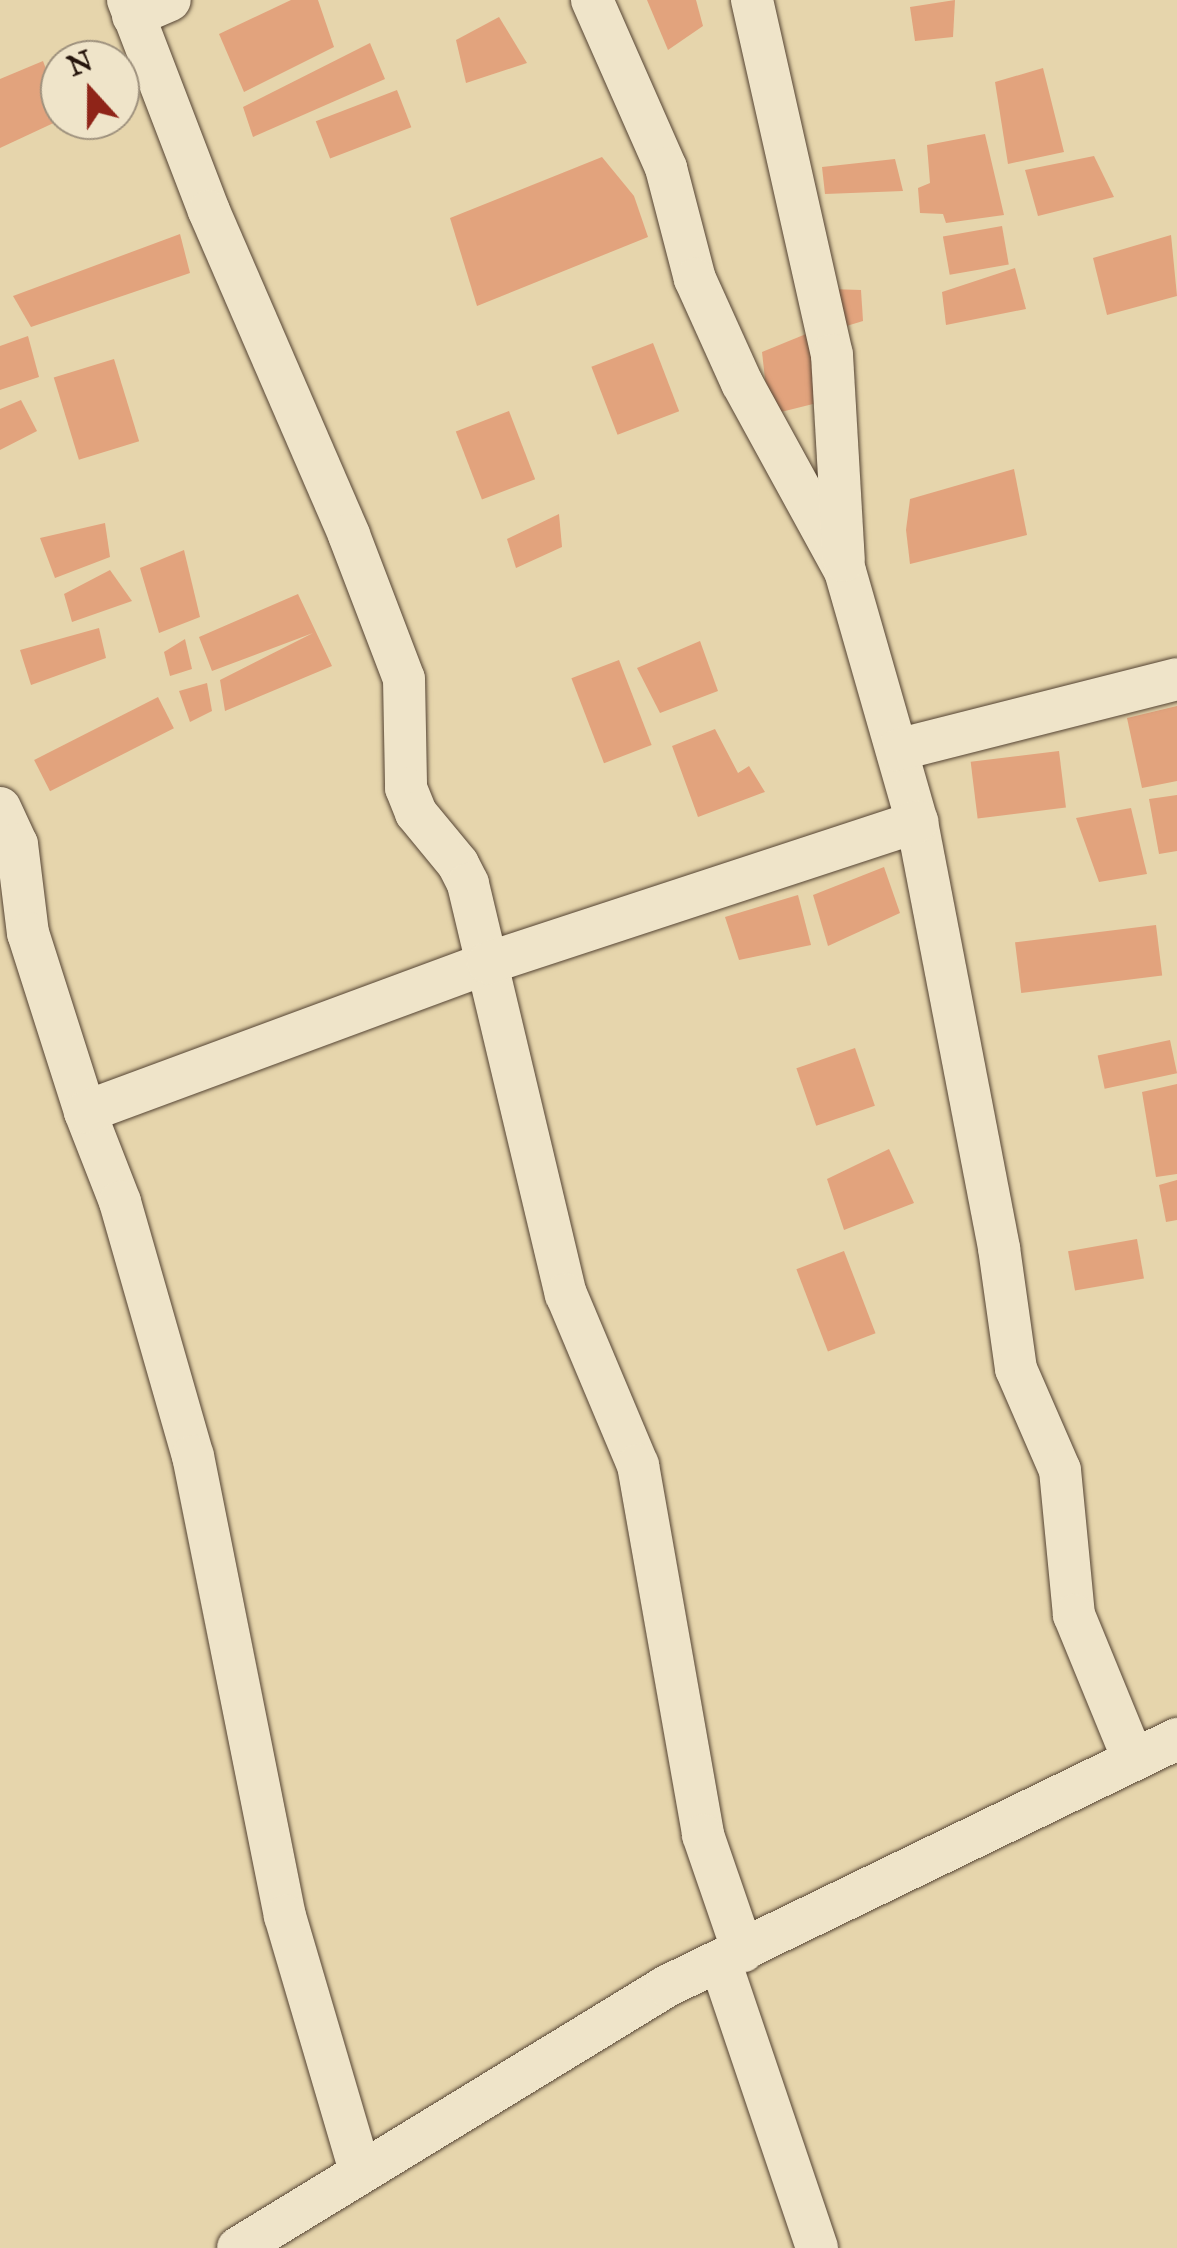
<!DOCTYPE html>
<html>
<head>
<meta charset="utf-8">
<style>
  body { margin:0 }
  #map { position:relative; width:1177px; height:2248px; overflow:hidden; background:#e6d5ac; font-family:"IM FELL Great Primer",serif }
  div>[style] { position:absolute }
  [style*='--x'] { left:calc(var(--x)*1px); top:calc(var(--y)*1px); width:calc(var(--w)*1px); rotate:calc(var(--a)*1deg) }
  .building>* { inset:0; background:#e2a37d; transform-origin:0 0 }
  .roads { filter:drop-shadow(0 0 2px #543) drop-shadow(0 0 2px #543) }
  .minor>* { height:42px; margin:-21px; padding:0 21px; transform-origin:21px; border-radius:21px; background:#efe4c9 }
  span { translate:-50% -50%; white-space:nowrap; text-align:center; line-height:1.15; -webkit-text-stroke:10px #efe4c9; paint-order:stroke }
  .north { position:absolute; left:40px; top:40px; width:100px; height:100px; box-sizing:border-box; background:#efe4c9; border:2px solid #9e917d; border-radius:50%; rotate:339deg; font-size:28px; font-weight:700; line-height:40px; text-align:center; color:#25140b }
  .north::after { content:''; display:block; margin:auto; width:35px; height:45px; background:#8f2418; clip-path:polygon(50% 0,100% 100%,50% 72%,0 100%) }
</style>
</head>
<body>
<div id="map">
  <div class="building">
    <i style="clip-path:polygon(291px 0,318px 0,334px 47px,244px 92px,219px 34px)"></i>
    <i style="clip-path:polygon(647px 0,696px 0,703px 26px,668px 50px)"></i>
    <i style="clip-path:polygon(955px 0,953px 37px,915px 41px,910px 7px)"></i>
    <i style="clip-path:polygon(499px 17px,527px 63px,466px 83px,456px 40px)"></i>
    <i style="clip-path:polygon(370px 43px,385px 79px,253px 137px,243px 107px)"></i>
    <i style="clip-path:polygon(43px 61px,60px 106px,60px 120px,0 148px,0 79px)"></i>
    <i style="clip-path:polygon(1043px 68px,1064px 152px,1008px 164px,995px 82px)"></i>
    <i style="left:397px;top:90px;width:40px;height:87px;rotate:69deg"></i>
    <i style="clip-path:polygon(985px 134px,1004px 215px,946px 223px,943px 214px,920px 213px,918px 188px,930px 183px,927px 145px)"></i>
    <i style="clip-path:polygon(1094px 156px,1114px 197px,1038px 216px,1025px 170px)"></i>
    <i style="clip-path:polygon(602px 157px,634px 196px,648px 237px,477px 306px,450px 218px)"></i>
    <i style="clip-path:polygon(895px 159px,903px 191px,825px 194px,822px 167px)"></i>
    <i style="left:1002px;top:226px;width:39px;height:60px;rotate:80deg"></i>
    <i style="clip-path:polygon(180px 234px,190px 273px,31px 327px,13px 296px)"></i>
    <i style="clip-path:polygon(1171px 235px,1177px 296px,1107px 315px,1093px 258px)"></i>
    <i style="clip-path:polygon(1015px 268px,1026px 309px,946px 325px,942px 292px)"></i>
    <i style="clip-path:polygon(831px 289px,861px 290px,863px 321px,840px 328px)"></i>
    <i style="clip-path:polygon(806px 334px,825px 401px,769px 415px,762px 352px)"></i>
    <i style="clip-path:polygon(28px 336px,39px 377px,0 390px,0 346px)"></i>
    <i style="left:653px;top:343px;width:73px;height:66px;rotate:69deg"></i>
    <i style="left:114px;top:359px;width:86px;height:63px;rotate:73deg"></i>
    <i style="clip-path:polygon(21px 400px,37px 431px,0 450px,0 409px)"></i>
    <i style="left:509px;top:411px;width:73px;height:57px;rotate:69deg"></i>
    <i style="clip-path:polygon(1014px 469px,1027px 535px,910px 564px,906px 530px,910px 499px)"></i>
    <i style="clip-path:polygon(559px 514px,562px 547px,516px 568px,507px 539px)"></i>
    <i style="clip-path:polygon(105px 523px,110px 557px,55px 578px,40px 538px)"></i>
    <i style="clip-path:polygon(184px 550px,200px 617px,159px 633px,140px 568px)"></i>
    <i style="clip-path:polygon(110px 570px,132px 601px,72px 622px,64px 594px)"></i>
    <i style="clip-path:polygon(298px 594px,332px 666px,225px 711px,220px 680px,313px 633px,212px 671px,199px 637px)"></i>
    <i style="clip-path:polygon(99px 628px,106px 658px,31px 685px,20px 650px)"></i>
    <i style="clip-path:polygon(185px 639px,192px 669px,170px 676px,164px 652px)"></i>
    <i style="clip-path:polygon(700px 641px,718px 691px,660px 713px,637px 668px)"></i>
    <i style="left:619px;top:660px;width:91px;height:51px;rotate:69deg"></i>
    <i style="clip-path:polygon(207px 683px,212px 711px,190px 722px,179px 691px)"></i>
    <i style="left:158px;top:697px;width:35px;height:139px;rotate:63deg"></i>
    <i style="clip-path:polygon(1177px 706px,1177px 781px,1142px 788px,1127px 718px)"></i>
    <i style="clip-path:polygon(715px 729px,738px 773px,749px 766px,765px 792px,698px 817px,672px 746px)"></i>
    <i style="left:1059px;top:751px;width:57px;height:89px;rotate:83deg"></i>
    <i style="clip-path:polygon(1177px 795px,1177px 851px,1159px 854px,1149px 799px)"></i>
    <i style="clip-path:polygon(1131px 808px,1147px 874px,1099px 882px,1076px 818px)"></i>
    <i style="clip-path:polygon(884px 867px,900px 913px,828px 946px,813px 895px)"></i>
    <i style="clip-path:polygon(798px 895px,811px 945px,739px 960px,725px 917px)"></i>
    <i style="left:1156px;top:925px;width:51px;height:142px;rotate:83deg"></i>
    <i style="left:1170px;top:1040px;width:34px;height:74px;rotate:78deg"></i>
    <i style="left:855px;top:1048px;width:61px;height:62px;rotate:71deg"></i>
    <i style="clip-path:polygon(1177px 1084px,1177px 1174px,1156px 1177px,1142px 1092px)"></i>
    <i style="clip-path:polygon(889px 1149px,914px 1203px,844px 1230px,827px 1179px)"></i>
    <i style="clip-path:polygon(1177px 1180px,1177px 1220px,1166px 1222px,1159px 1185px)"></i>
    <i style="left:1137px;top:1239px;width:40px;height:70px;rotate:80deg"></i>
    <i style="left:844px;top:1251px;width:88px;height:51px;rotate:69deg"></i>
  </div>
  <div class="roads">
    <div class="minor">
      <i style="--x:128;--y:0;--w:226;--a:69"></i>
      <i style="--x:209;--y:211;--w:353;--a:66.6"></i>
      <i style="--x:349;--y:535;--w:154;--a:69.1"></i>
      <i style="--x:404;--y:679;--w:109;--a:88.9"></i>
      <i style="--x:406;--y:788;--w:27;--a:68"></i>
      <i style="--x:416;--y:813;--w:66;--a:50.5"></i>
      <i style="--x:458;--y:864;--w:22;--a:63"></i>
      <i style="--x:468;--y:884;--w:422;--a:76.6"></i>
      <i style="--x:566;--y:1294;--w:186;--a:67.2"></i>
      <i style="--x:638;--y:1465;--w:376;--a:80"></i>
      <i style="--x:703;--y:1835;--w:123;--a:71"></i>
      <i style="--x:592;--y:0;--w:184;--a:66.2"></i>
      <i style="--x:666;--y:168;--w:115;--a:75.4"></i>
      <i style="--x:695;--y:279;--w:114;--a:65.7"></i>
      <i style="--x:742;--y:383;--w:214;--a:61.3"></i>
      <i style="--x:845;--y:571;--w:261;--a:74"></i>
      <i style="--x:917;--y:822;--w:434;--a:79.1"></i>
      <i style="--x:999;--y:1248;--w:122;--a:82"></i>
      <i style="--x:1016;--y:1369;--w:110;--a:66.5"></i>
      <i style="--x:1060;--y:1470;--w:146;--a:84.5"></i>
      <i style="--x:1074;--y:1615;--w:156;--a:67.7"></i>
      <i style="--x:752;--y:0;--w:364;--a:77.3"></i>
      <i style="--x:832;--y:355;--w:206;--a:86.7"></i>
      <i style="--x:133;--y:16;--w:40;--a:-23.4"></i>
      <i style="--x:897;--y:750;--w:289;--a:-14.2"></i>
      <i style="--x:0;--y:808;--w:40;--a:65"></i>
      <i style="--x:17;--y:844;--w:90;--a:83"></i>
      <i style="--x:28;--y:933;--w:188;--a:72.3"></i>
      <i style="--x:85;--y:1112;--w:97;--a:68.7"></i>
      <i style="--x:120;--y:1202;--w:264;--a:74"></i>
      <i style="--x:193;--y:1456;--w:469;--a:78.7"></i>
      <i style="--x:285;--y:1916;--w:266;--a:73.6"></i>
      <i style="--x:85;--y:1112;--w:430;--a:-20.3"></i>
      <i style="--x:488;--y:963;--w:452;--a:-18.2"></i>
      <i style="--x:720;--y:1961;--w:303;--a:71.3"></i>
      <i style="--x:238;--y:2248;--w:503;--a:-31.41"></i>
      <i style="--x:667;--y:1986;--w:567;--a:-25.84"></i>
    </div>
  </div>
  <div class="north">N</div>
</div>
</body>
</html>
